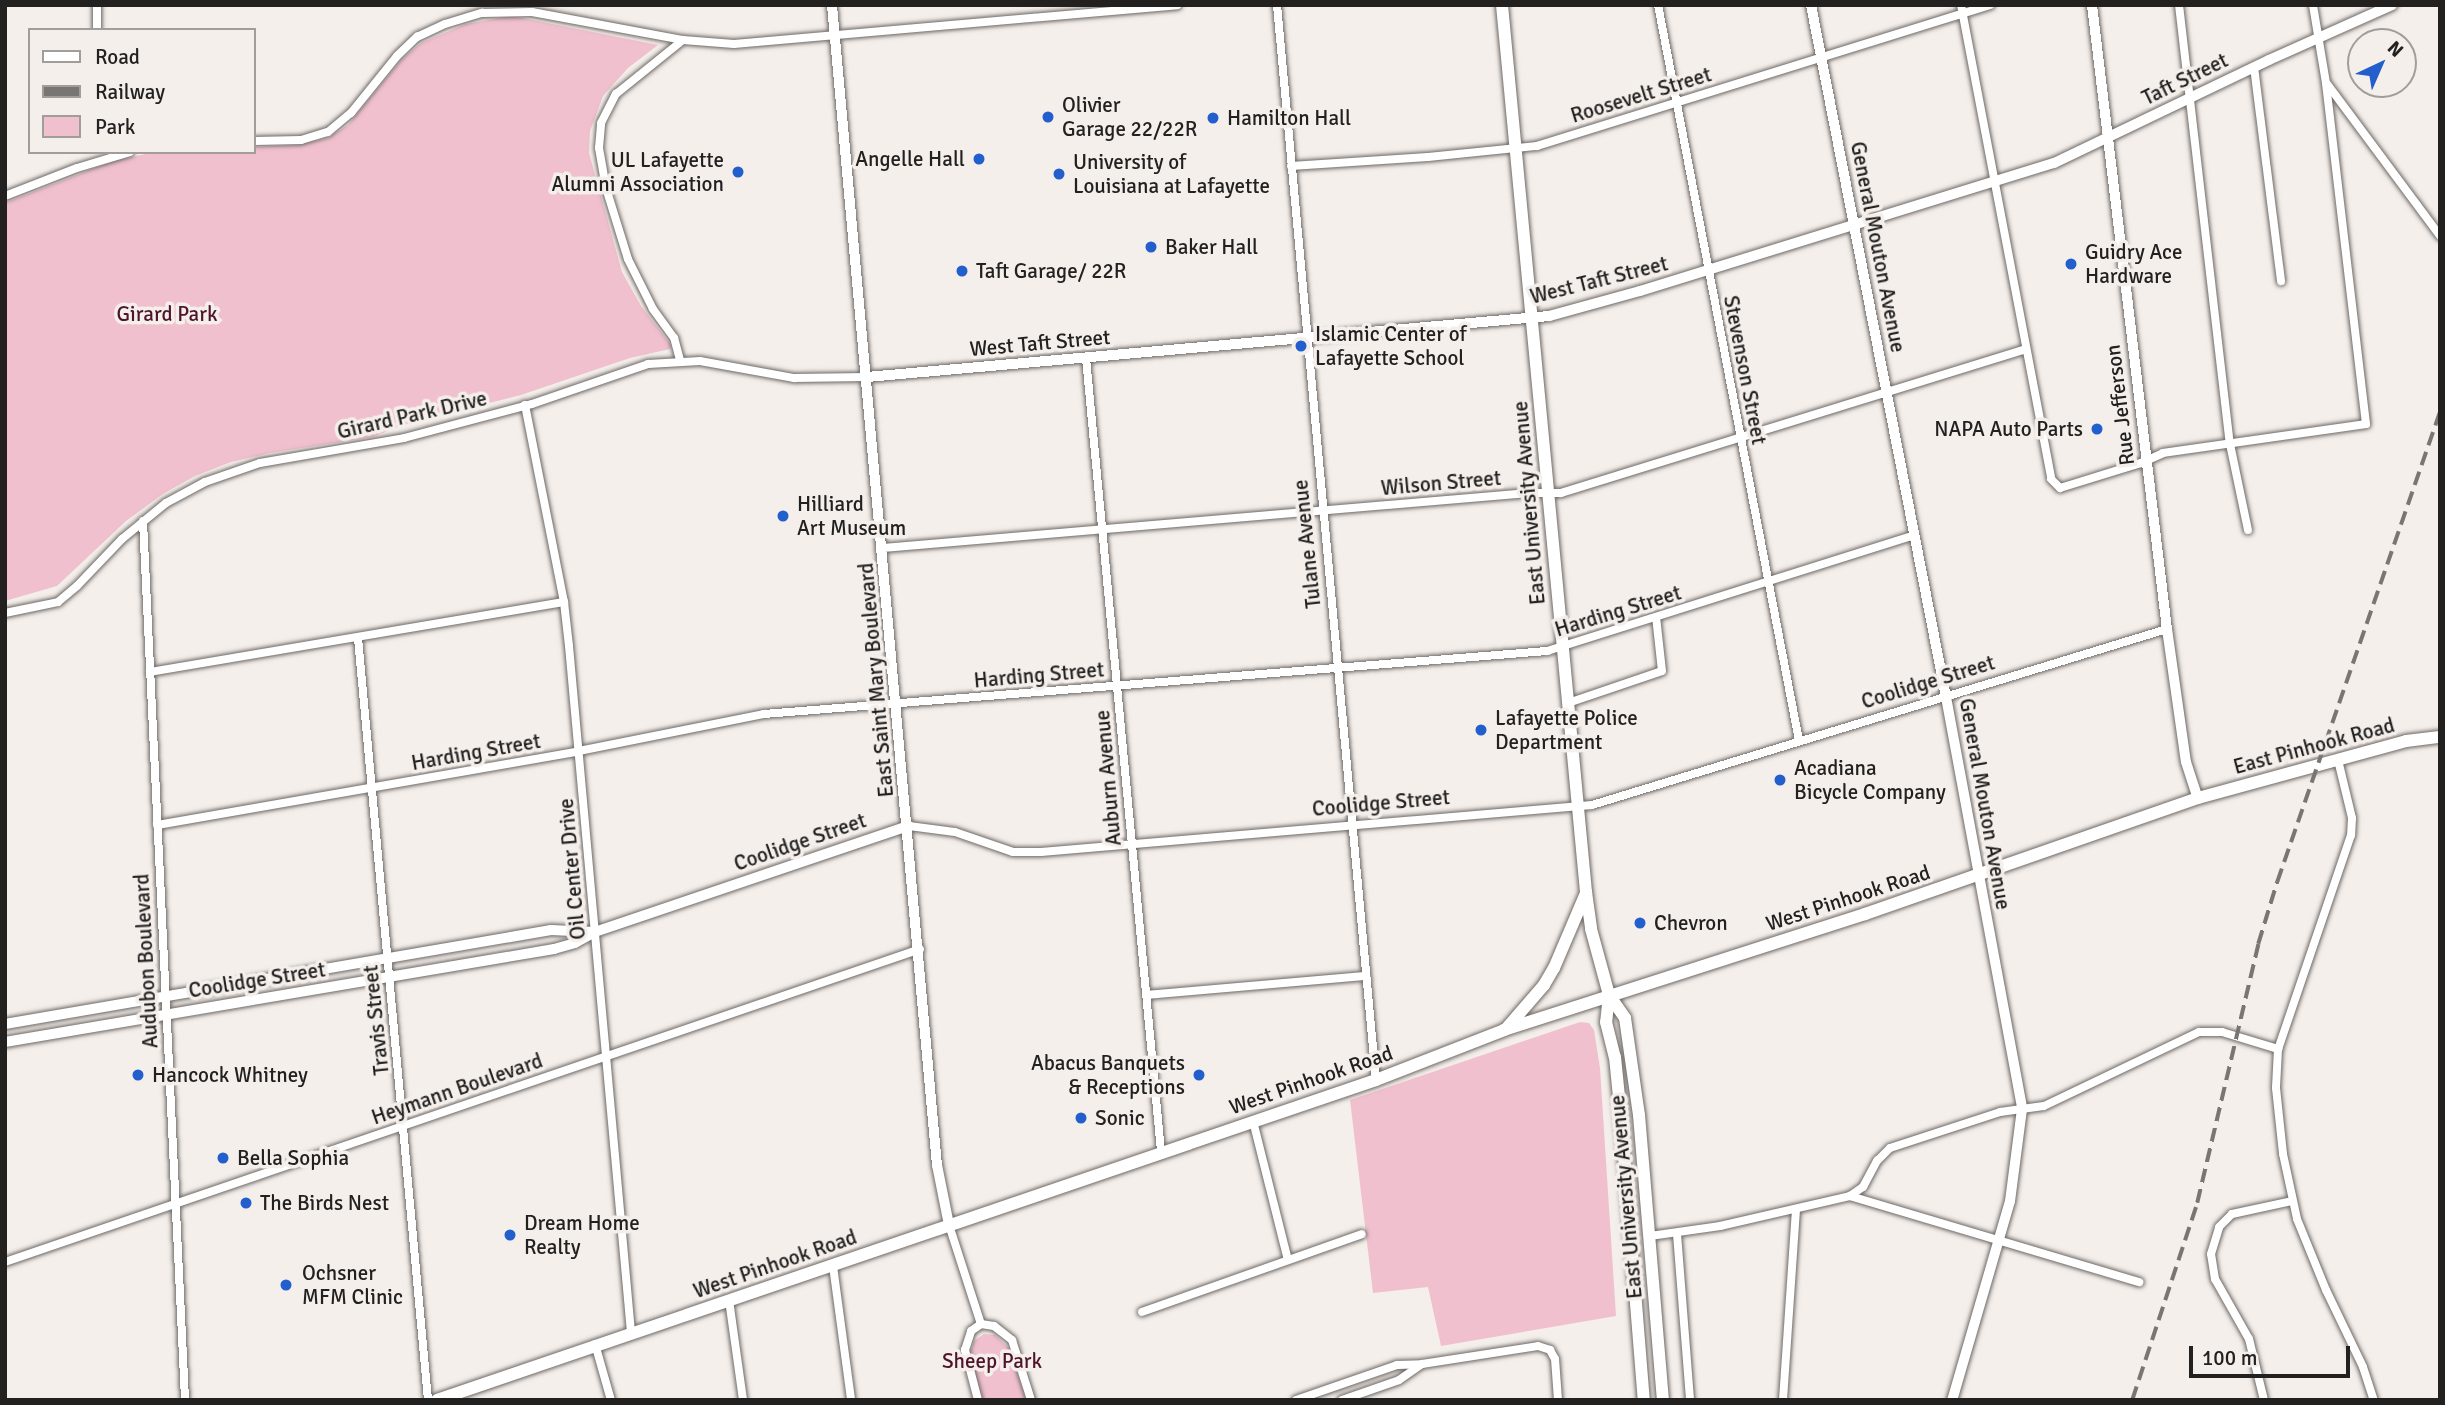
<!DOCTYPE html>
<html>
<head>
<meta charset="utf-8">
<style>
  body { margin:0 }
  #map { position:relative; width:2445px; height:1405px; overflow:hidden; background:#f4efeb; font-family:Signika,sans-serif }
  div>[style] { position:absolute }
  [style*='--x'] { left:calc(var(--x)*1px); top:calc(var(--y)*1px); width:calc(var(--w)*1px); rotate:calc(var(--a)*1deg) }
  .green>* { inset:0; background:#f1c0ce }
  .roads { filter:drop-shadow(0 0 2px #6d6865) drop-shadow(0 0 2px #6d6865) }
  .minor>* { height:8px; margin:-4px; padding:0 4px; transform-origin:4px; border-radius:4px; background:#fff }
  .tertiary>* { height:10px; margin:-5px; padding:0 5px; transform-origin:5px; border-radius:5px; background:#fff }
  .secondary>* { height:12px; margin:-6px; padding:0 6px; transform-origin:6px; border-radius:6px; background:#fff }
  .rail>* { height:3.5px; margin-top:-1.75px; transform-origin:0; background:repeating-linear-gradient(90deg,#787573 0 14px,transparent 0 21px) }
  .dots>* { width:19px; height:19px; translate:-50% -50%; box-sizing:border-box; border:4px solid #f4efeb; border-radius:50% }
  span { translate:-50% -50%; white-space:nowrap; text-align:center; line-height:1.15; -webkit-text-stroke:7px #f4efeb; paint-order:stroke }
  .street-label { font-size:21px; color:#232120 }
  .poi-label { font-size:21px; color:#232120 }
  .left { translate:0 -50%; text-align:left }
  .right { translate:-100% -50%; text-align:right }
  .park-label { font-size:21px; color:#4f142c }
  .frame { position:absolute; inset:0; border:7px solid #232120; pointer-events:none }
  .legend { position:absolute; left:28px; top:28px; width:228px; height:126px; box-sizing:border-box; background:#f4efeb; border:2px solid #a09d9a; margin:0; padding:9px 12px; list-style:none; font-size:21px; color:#232120 }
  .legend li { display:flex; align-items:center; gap:14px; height:35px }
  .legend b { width:35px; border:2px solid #a09d9a }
  .north { position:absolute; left:2347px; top:28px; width:70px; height:70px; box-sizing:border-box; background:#f4efeb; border:2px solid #a09d9a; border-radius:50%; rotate:44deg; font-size:19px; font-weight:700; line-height:28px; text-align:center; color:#232120 }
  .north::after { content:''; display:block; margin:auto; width:24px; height:32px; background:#235fcc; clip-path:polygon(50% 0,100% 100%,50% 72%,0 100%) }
  .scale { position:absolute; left:2189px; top:1346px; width:161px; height:32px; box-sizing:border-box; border:4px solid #232120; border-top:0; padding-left:9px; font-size:21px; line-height:24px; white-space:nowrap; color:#232120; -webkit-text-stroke:5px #f4efeb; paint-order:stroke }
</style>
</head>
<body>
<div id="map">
  <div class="green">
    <i style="clip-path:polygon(512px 16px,658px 45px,628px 68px,603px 96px,590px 131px,589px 153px,622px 272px,641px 306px,671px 345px,670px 349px,630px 358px,521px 395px,400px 426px,373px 437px,270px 453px,231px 462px,195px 476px,163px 494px,126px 521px,57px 586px,5px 601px,5px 203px,113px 161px,150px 153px,254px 152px,254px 147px,298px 145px,328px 138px,348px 125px,402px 59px,421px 43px,466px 24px)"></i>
    <i style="clip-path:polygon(1580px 1022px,1589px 1023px,1594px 1030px,1600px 1068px,1616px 1316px,1441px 1346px,1428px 1287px,1373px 1293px,1350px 1100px)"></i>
    <i style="clip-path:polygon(984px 1334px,995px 1335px,1009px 1348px,1026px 1400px,982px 1400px,969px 1357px,974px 1341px)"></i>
  </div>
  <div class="roads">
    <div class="minor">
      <i style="--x:97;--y:5;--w:25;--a:90"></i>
      <i style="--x:1277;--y:5;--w:1080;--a:84.74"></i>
      <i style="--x:1658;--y:5;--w:749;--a:79.15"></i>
      <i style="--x:1961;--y:5;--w:482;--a:79.2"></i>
      <i style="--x:2051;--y:479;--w:13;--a:45"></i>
      <i style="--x:2060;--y:488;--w:85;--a:-17.2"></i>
      <i style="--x:2141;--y:463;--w:24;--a:-24"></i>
      <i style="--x:2163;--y:453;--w:205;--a:-8.1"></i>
      <i style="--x:2366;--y:424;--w:343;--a:-96.7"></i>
      <i style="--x:2326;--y:83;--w:79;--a:-99.5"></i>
      <i style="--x:2179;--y:5;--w:442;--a:83.4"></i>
      <i style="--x:2230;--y:444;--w:88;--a:78.2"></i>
      <i style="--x:2254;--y:67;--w:216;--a:82.8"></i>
      <i style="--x:2328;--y:85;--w:188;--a:53.4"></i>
      <i style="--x:254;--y:141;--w:47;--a:-1.2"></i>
      <i style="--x:301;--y:140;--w:28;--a:-17"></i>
      <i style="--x:328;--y:132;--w:30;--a:-40"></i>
      <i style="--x:351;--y:113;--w:73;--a:-51.1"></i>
      <i style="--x:397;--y:56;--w:28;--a:-44"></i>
      <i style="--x:417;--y:37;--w:31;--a:-25"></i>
      <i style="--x:445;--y:24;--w:39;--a:-17"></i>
      <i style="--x:482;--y:13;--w:50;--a:-1.1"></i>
      <i style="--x:532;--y:12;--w:154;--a:10.5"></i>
      <i style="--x:683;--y:40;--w:51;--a:4.5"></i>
      <i style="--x:734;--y:44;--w:445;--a:-5"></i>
      <i style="--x:1291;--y:166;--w:137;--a:-3.8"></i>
      <i style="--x:1428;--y:157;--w:110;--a:-5.8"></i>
      <i style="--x:1537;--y:146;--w:475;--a:-17.3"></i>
      <i style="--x:5;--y:196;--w:77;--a:-21.3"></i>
      <i style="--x:77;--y:168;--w:55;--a:-16.8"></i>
      <i style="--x:1086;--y:358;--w:798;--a:84.6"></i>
      <i style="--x:680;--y:360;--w:23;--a:-105"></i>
      <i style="--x:674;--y:338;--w:36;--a:-126"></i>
      <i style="--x:653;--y:309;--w:56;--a:-116.6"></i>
      <i style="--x:628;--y:259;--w:74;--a:-107.2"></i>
      <i style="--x:606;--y:188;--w:41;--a:-99.9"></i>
      <i style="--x:599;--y:148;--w:25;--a:-85"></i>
      <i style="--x:601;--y:123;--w:33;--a:-63"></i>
      <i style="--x:616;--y:94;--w:86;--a:-38.9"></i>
      <i style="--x:525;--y:405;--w:201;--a:78.8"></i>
      <i style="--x:564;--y:602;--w:44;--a:83.5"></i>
      <i style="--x:569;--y:646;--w:690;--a:84.84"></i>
      <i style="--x:143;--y:521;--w:880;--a:87.26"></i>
      <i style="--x:883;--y:548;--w:648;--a:-4.87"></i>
      <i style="--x:1529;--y:493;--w:32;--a:0"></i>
      <i style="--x:1561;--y:493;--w:486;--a:-17.2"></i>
      <i style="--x:5;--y:613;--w:54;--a:-11.7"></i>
      <i style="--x:58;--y:602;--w:25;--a:-40"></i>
      <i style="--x:77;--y:586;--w:65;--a:-46.2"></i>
      <i style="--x:122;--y:539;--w:57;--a:-39.3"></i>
      <i style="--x:166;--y:503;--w:44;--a:-28.3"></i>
      <i style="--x:205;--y:482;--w:58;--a:-19.1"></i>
      <i style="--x:260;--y:463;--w:146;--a:-9.8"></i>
      <i style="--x:404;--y:438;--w:132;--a:-14.9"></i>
      <i style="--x:532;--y:404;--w:123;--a:-19"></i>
      <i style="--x:648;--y:364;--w:52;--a:-3.3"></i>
      <i style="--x:700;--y:361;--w:96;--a:10.3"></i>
      <i style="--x:794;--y:378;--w:73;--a:-0.8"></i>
      <i style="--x:358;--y:638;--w:765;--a:84.75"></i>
      <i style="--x:150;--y:672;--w:420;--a:-9.6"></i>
      <i style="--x:1568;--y:703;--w:99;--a:-18.8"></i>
      <i style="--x:1662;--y:671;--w:54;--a:-96.3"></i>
      <i style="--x:2338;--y:760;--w:60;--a:76.4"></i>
      <i style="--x:2352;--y:818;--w:17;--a:93"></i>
      <i style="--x:2351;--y:835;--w:226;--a:108.8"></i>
      <i style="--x:2278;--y:1049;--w:39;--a:93"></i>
      <i style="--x:2276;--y:1088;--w:66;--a:83.9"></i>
      <i style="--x:2283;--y:1154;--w:66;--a:77.8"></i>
      <i style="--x:2297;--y:1219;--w:77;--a:67.8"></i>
      <i style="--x:2326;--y:1290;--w:85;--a:64.3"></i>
      <i style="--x:2363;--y:1367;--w:35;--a:72"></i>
      <i style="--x:157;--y:825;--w:428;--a:-9.9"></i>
      <i style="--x:579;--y:751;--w:189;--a:-11.3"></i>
      <i style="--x:764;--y:714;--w:786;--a:-4.6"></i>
      <i style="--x:1547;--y:651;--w:385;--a:-17.5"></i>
      <i style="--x:909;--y:826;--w:46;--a:7.4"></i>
      <i style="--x:955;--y:832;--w:61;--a:19"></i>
      <i style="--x:1013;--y:852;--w:28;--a:0"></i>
      <i style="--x:1041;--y:852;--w:553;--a:-4.88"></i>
      <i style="--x:1592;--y:805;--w:601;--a:-17.02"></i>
      <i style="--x:1147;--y:995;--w:220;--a:-5"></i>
      <i style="--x:1253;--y:1121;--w:143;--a:75.9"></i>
      <i style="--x:1850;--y:1196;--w:302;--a:16.6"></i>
      <i style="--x:949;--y:1225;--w:104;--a:72.1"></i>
      <i style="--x:1677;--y:1234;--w:167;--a:85.5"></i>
      <i style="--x:1650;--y:1236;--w:71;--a:-8.1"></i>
      <i style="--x:1720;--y:1226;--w:133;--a:-13"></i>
      <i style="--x:1850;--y:1196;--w:16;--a:-35"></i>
      <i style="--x:1863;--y:1187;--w:30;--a:-62"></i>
      <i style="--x:1877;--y:1161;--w:18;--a:-45"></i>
      <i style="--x:1890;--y:1148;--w:116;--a:-18.1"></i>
      <i style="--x:2000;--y:1112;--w:44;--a:-7.8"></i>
      <i style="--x:2044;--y:1106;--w:172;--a:-25.5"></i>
      <i style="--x:2199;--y:1032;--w:23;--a:0"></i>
      <i style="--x:2222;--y:1032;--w:59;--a:16.9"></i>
      <i style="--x:5;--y:1262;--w:967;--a:-18.88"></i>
      <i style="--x:833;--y:1266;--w:135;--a:82.3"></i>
      <i style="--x:729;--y:1300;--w:101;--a:82"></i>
      <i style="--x:1142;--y:1312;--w:233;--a:-19.5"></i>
      <i style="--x:981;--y:1324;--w:13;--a:9"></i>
      <i style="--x:994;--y:1326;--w:23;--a:38"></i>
      <i style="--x:1012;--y:1340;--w:63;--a:72.4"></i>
      <i style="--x:595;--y:1344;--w:58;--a:74.1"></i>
      <i style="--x:978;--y:1400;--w:52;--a:-104.6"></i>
      <i style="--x:965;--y:1350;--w:20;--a:-72"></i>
      <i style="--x:971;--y:1331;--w:12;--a:-35"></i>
      <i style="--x:1296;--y:1400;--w:107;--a:-19.1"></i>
      <i style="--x:1397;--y:1365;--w:25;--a:-2"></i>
      <i style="--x:1422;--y:1364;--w:117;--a:-8.8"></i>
      <i style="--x:1538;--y:1346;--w:13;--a:18"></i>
      <i style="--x:1550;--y:1350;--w:10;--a:61"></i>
      <i style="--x:1555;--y:1359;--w:41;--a:85.8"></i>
      <i style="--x:1342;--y:1400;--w:60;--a:-19.3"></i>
      <i style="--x:1399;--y:1380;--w:28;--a:-35"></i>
      <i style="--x:1783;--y:1400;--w:191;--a:-86.1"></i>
      <i style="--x:2264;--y:1400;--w:63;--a:-103.8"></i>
      <i style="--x:2249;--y:1339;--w:69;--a:-119.5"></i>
      <i style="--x:2215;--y:1279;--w:25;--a:-99"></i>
      <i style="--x:2211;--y:1254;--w:28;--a:-73"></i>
      <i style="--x:2219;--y:1227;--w:18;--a:-45"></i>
      <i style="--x:2232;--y:1214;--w:61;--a:-12.2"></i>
    </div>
    <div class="tertiary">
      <i style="--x:832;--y:5;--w:1165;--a:84.83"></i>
      <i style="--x:937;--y:1165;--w:61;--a:78.7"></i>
      <i style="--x:1811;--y:5;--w:705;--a:78.96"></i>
      <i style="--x:1946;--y:697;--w:419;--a:79.5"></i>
      <i style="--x:2022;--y:1109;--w:93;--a:97.4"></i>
      <i style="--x:2010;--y:1201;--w:207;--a:106.2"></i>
      <i style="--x:2092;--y:5;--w:628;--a:83.15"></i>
      <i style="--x:2167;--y:629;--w:134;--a:81.9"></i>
      <i style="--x:2186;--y:762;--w:38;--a:72"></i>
      <i style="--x:867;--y:377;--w:685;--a:-5.11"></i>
      <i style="--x:1549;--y:316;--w:94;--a:-15.4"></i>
      <i style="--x:1640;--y:291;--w:433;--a:-17.2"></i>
      <i style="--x:2054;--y:163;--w:238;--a:-25.6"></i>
      <i style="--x:2269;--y:60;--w:135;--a:-24.1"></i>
      <i style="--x:5;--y:1024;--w:554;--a:-9.77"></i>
      <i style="--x:551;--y:930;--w:44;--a:2.6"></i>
      <i style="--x:5;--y:1042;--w:557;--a:-9.61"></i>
      <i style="--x:554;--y:949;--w:22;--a:-16"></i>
      <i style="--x:575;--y:943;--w:23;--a:-29"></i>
      <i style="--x:595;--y:932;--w:331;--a:-18.7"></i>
    </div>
    <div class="secondary">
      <i style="--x:1502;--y:5;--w:891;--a:84.59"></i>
      <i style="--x:1586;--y:892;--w:37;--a:82"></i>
      <i style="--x:1591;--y:929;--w:68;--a:74.7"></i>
      <i style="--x:1609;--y:995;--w:28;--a:55"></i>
      <i style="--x:1625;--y:1018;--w:98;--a:81.8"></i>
      <i style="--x:1639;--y:1115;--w:286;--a:85.2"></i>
      <i style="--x:1609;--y:995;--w:27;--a:96"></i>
      <i style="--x:1606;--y:1022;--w:36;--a:76"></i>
      <i style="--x:1615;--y:1057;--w:60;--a:84.3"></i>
      <i style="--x:1621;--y:1117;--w:284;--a:85.4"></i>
      <i style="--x:1506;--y:1029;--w:58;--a:-49.2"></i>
      <i style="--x:1544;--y:985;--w:20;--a:-60"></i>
      <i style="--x:1554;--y:968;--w:82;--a:-66.9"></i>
      <i style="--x:437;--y:1400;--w:992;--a:-18.82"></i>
      <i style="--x:1376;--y:1080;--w:137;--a:-21.3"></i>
      <i style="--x:1504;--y:1030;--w:379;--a:-17.8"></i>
      <i style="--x:1865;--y:914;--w:353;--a:-19.2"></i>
      <i style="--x:2198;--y:798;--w:216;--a:-15.3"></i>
      <i style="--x:2406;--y:741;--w:34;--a:-7"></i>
    </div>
  </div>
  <div class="rail">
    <i style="--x:2132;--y:1400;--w:207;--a:-71.7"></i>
    <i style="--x:2197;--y:1203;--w:266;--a:-76.7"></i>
    <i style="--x:2258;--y:944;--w:65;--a:-73"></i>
    <i style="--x:2277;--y:882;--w:499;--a:-70.9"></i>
  </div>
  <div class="dots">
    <i style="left:1048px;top:117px;background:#235fcc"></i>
    <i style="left:1213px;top:118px;background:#235fcc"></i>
    <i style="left:979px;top:159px;background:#235fcc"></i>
    <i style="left:738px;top:172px;background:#235fcc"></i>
    <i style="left:1059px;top:174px;background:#235fcc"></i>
    <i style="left:1151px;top:247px;background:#235fcc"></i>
    <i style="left:2071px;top:264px;background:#235fcc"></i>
    <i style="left:962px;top:271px;background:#235fcc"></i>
    <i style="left:1301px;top:346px;background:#235fcc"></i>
    <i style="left:2097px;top:429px;background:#235fcc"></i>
    <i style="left:783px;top:516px;background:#235fcc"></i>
    <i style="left:1481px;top:730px;background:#235fcc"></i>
    <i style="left:1780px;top:780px;background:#235fcc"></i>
    <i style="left:1640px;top:923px;background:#235fcc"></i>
    <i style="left:138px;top:1075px;background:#235fcc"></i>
    <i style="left:1199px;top:1075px;background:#235fcc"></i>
    <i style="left:1081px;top:1118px;background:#235fcc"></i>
    <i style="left:223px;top:1158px;background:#235fcc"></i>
    <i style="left:246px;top:1203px;background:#235fcc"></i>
    <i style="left:510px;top:1235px;background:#235fcc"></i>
    <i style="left:286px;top:1285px;background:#235fcc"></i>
  </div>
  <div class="street-label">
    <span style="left:2185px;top:79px;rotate:-26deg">Taft Street</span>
    <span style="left:1641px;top:95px;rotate:-17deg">Roosevelt Street</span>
    <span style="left:1878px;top:247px;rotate:79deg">General Mouton Avenue</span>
    <span style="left:1599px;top:280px;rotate:-14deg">West Taft Street</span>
    <span style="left:1040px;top:343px;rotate:-5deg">West Taft Street</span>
    <span style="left:1745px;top:370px;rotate:79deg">Stevenson Street</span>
    <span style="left:2120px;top:405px;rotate:-97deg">Rue Jefferson</span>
    <span style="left:412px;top:415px;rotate:-13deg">Girard Park Drive</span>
    <span style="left:1441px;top:483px;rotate:-5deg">Wilson Street</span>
    <span style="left:1529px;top:503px;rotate:-95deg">East University Avenue</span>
    <span style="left:1307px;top:544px;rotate:-96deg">Tulane Avenue</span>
    <span style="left:1618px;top:611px;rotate:-17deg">Harding Street</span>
    <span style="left:1039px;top:675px;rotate:-5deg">Harding Street</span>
    <span style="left:876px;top:680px;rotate:-95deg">East Saint Mary Boulevard</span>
    <span style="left:1928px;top:682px;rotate:-17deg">Coolidge Street</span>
    <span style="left:2314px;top:746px;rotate:-15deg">East Pinhook Road</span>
    <span style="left:476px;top:752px;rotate:-10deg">Harding Street</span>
    <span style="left:1108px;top:778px;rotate:-95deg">Auburn Avenue</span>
    <span style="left:1381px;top:803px;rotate:-5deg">Coolidge Street</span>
    <span style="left:1985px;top:804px;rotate:80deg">General Mouton Avenue</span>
    <span style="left:800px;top:842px;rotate:-19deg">Coolidge Street</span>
    <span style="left:572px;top:869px;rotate:-95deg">Oil Center Drive</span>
    <span style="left:1848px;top:898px;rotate:-18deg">West Pinhook Road</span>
    <span style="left:146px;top:961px;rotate:-93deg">Audubon Boulevard</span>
    <span style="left:257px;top:980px;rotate:-9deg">Coolidge Street</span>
    <span style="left:376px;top:1020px;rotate:-96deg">Travis Street</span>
    <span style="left:1311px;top:1080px;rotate:-19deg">West Pinhook Road</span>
    <span style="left:457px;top:1089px;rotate:-19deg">Heymann Boulevard</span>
    <span style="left:1626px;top:1197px;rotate:-95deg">East University Avenue</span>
    <span style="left:775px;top:1264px;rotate:-19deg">West Pinhook Road</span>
  </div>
  <div class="poi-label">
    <span class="left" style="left:1062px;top:117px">Olivier<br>Garage 22/22R</span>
    <span class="left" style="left:1227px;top:118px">Hamilton Hall</span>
    <span class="right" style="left:965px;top:159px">Angelle Hall</span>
    <span class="right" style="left:724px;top:172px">UL Lafayette<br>Alumni Association</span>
    <span class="left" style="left:1073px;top:174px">University of<br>Louisiana at Lafayette</span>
    <span class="left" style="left:1165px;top:247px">Baker Hall</span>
    <span class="left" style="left:2085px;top:264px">Guidry Ace<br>Hardware</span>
    <span class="left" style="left:976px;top:271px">Taft Garage/ 22R</span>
    <span class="left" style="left:1315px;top:346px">Islamic Center of<br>Lafayette School</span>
    <span class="right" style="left:2083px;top:429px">NAPA Auto Parts</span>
    <span class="left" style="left:797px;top:516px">Hilliard<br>Art Museum</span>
    <span class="left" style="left:1495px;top:730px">Lafayette Police<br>Department</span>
    <span class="left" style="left:1794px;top:780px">Acadiana<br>Bicycle Company</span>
    <span class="left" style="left:1654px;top:923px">Chevron</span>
    <span class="right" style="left:1185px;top:1075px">Abacus Banquets<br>&amp; Receptions</span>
    <span class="left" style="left:152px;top:1075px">Hancock Whitney</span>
    <span class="left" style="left:1095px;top:1118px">Sonic</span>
    <span class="left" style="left:237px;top:1158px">Bella Sophia</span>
    <span class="left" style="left:260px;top:1203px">The Birds Nest</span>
    <span class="left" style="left:524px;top:1235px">Dream Home<br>Realty</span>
    <span class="left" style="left:302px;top:1285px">Ochsner<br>MFM Clinic</span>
  </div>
  <div class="park-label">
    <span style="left:167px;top:314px">Girard Park</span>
    <span style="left:992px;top:1361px">Sheep Park</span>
  </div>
  <div class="frame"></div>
  <ul class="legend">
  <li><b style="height:9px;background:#fff"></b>Road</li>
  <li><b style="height:9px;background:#787573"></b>Railway</li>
  <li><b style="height:19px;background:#f1c0ce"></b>Park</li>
  </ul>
  <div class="north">N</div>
  <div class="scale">100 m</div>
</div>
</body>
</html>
